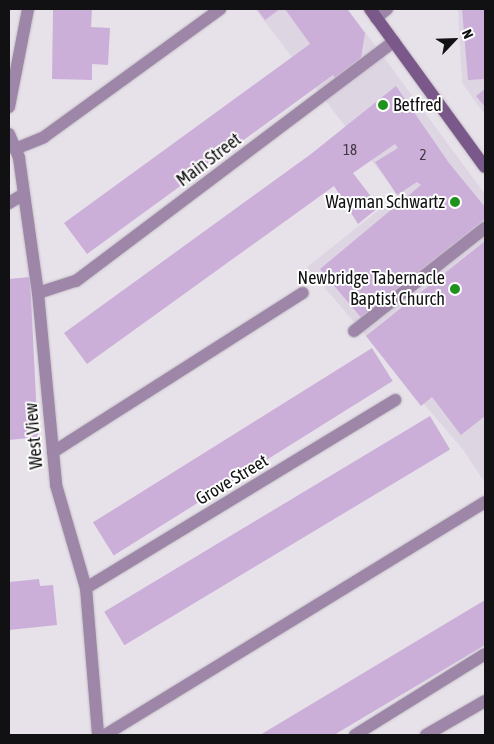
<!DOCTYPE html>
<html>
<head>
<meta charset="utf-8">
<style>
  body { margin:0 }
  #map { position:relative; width:494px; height:744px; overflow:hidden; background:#e7e2e9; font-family:"Asap Condensed",sans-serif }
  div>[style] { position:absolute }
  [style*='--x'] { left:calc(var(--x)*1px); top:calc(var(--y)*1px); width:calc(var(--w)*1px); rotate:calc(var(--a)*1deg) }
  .built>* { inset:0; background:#ded5e3 }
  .building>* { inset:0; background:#cbafd9; transform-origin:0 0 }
  .roads { filter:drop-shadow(0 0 1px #c5c0c7) drop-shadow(0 0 1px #c5c0c7) }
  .lane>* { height:12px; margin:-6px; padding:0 6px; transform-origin:6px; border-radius:6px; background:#9d86a8 }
  .street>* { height:12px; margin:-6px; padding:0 6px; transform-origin:6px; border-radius:6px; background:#9d86a8 }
  .secondary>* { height:12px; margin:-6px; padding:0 6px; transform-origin:6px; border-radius:6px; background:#7a588a }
  .dots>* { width:14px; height:14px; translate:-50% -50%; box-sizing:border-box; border:2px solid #fff; border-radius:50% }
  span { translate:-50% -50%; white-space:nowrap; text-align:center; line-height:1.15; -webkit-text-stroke:4px #fff; paint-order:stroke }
  .number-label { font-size:15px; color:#403844 }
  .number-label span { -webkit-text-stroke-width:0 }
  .poi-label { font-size:18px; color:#111012 }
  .left { translate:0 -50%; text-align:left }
  .right { translate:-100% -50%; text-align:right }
  .street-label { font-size:18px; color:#111012 }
  .frame { position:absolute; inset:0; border:10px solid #111012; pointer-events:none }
  .north { position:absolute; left:429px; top:15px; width:50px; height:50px; -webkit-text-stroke:4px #fff; paint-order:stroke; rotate:66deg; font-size:14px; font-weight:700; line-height:20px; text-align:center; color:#111012 }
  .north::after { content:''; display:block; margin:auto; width:18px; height:22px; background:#111012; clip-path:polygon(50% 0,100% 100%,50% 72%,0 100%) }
</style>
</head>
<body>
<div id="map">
  <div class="built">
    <i style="clip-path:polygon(255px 9px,348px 9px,485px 194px,485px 483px,464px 451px,307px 267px,398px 195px)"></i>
    <i style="clip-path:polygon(458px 9px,485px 9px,485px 115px,462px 83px)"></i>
  </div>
  <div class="building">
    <i style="clip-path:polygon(53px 9px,92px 9px,91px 27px,110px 28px,108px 65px,92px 64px,92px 80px,52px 79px)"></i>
    <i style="clip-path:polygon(257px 9px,280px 9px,265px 20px)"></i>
    <i style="clip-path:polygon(285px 9px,347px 9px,365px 33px,361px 58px,335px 78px,333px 75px,87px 254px,64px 223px,310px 44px)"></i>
    <i style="clip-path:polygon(462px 9px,485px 9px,485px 79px,468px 80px)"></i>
    <i style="clip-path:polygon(396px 86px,449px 163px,485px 207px,485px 219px,363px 320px,320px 269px,421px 185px,417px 182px,397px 195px,375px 162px,398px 148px,395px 144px,353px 173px,379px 207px,358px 224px,334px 186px,87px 364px,64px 333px,311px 154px)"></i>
    <i style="clip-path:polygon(485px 89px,485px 107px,476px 96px)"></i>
    <i style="clip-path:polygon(485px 241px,485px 416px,461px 435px,432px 397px,421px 406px,366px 336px)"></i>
    <i style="clip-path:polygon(30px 277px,38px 437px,9px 440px,9px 279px)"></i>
    <i style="left:372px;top:348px;width:39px;height:329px;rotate:58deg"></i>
    <i style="left:430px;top:416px;width:39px;height:380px;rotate:59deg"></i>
    <i style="clip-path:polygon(39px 579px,40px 586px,53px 585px,57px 625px,9px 630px,9px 582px)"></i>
    <i style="clip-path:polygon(485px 600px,485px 645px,334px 735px,260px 735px)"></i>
  </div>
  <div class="roads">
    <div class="lane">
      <i style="--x:15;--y:149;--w:31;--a:-22"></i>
      <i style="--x:44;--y:137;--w:218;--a:-36"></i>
      <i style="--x:354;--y:331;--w:167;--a:-38.2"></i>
      <i style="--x:53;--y:452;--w:296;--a:-32.5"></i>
      <i style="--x:105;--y:735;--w:446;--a:-31.5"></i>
    </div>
    <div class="street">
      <i style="--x:376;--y:18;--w:14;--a:-39"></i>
      <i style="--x:9;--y:107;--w:100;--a:-79"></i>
      <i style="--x:9;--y:134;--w:26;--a:67"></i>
      <i style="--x:19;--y:158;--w:136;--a:82"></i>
      <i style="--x:38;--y:293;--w:193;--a:84.6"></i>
      <i style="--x:56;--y:485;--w:107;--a:73.8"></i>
      <i style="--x:86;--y:588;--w:147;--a:85.3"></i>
      <i style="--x:9;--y:203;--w:17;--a:-31"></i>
      <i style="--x:38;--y:293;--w:40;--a:-18"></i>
      <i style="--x:76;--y:281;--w:398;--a:-37"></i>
      <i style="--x:86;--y:588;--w:362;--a:-31.3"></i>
      <i style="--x:355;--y:735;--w:153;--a:-31.9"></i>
      <i style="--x:426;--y:735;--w:68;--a:-30"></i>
    </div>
    <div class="secondary">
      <i style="--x:370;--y:9;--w:195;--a:54"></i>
    </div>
  </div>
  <div class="dots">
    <i style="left:383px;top:105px;background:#1f921e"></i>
    <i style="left:455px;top:202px;background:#1f921e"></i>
    <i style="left:455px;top:289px;background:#1f921e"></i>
  </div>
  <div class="number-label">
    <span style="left:350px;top:150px">18</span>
    <span style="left:423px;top:155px">2</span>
  </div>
  <div class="poi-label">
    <span class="left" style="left:393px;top:105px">Betfred</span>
    <span class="right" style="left:445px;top:202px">Wayman Schwartz</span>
    <span class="right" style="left:445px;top:289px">Newbridge Tabernacle<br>Baptist Church</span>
  </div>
  <div class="street-label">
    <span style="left:209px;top:160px;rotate:-37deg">Main Street</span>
    <span style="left:34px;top:436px;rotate:-95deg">West View</span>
    <span style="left:232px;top:480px;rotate:-31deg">Grove Street</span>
  </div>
  <div class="frame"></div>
  <div class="north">N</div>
</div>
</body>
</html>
